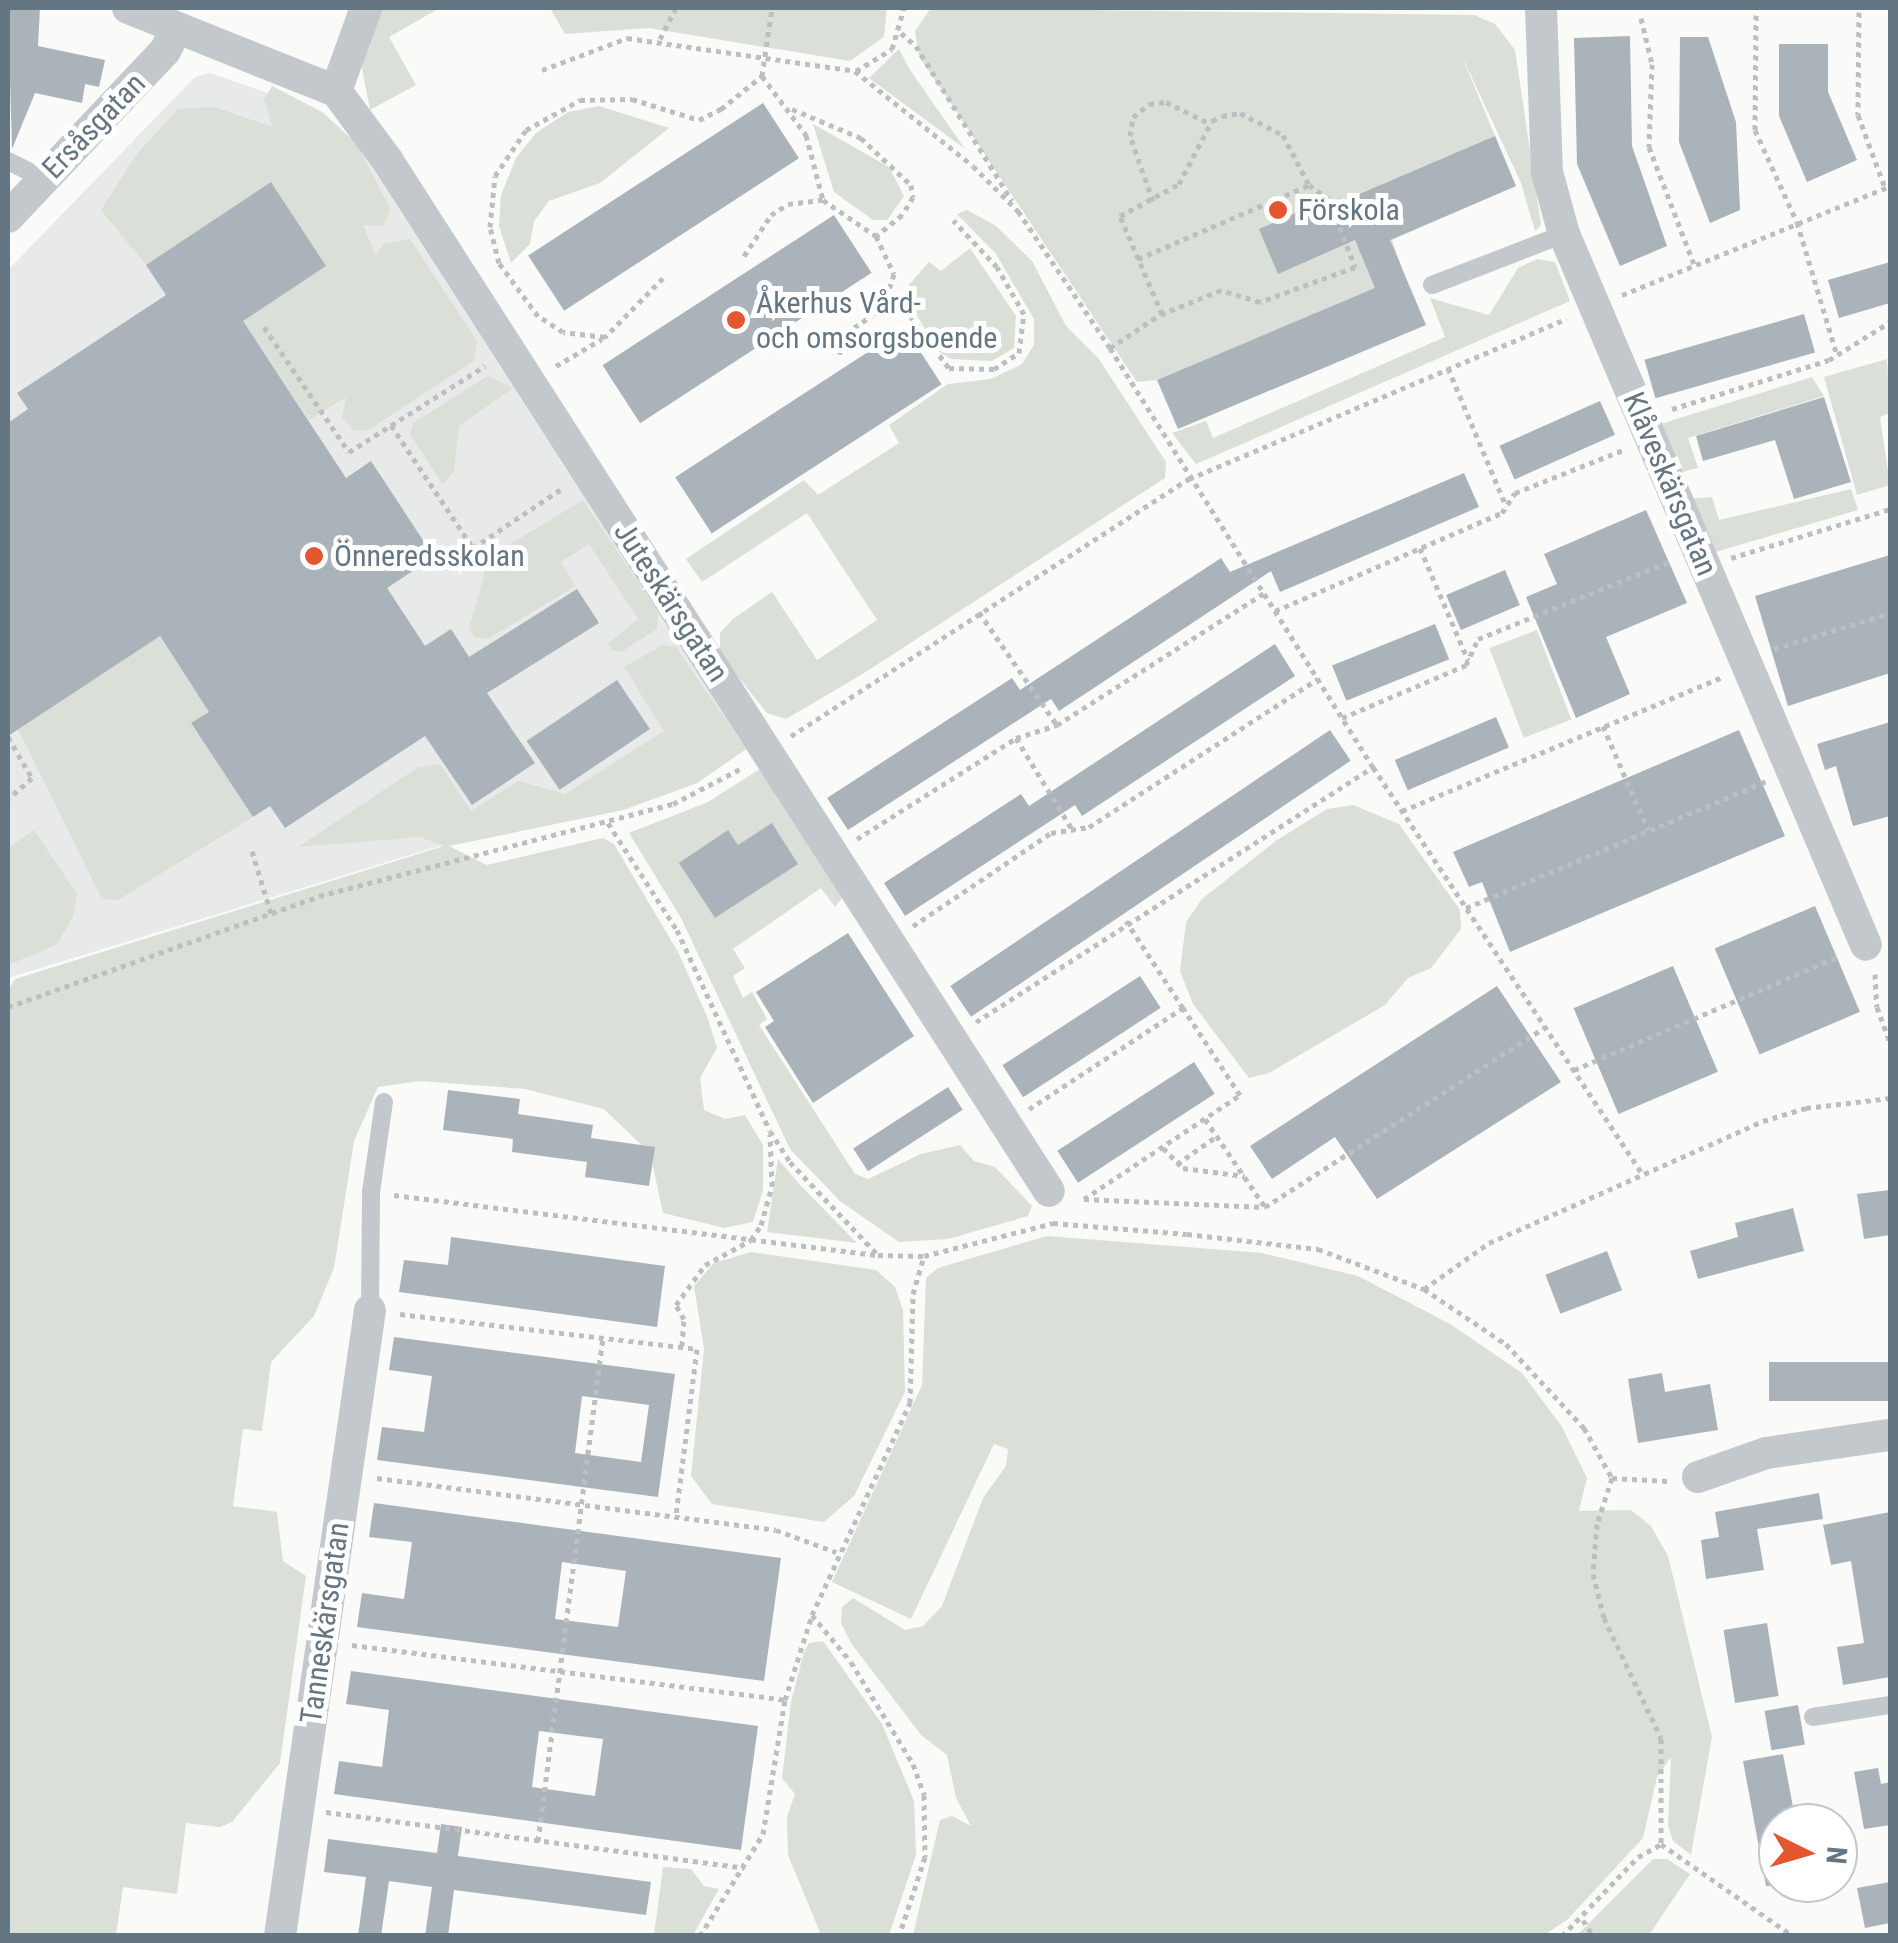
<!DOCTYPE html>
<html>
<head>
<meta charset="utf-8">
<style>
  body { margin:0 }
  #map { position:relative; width:1898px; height:1943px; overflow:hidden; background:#fafaf8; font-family:"Roboto Condensed",sans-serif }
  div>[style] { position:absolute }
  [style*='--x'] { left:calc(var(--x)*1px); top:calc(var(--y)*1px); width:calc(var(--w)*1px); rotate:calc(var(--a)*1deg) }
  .built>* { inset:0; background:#e8e9e9 }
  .green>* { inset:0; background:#dadfd7; transform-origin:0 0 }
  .building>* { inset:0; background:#aab3b9; transform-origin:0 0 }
  .path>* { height:5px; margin-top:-2.5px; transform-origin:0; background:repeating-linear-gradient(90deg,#bbbfc2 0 5px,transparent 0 10px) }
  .service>* { height:18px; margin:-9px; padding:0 9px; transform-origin:9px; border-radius:9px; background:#c3c8cc }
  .minor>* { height:32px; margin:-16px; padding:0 16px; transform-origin:16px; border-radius:16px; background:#c3c8cc }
  .dots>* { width:28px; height:28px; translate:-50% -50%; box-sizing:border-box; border:5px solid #fff; border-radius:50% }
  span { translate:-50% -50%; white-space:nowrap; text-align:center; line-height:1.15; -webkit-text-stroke:10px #fff; paint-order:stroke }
  .street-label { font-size:30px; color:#657683 }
  .poi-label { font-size:30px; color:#657683 }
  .left { translate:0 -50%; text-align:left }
  .frame { position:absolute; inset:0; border:10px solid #657683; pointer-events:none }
  .north { position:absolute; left:1758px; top:1803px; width:100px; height:100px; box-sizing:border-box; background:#fff; border:2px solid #c1c8cd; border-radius:50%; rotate:95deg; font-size:28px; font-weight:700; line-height:40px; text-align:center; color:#657683 }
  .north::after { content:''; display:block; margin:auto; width:35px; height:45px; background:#e4572e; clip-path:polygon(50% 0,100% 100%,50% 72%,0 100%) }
</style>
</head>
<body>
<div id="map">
  <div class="built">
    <i style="clip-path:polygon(210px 73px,322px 112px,357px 144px,746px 749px,697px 783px,623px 810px,433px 848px,8px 978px,8px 270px,195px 77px)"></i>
  </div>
  <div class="green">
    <i style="clip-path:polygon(380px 8px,440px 8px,389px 37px,416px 85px,370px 110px,361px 63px)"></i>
    <i style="clip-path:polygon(550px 8px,887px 8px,884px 37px,850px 61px,649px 28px,565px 34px)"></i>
    <i style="clip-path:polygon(931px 8px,1474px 15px,1495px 24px,1515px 50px,1541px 225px,1535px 231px,1521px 183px,1460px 52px,1516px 186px,1392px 240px,1405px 276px,1157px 380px,1137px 382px,919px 56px,915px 31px)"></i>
    <i style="clip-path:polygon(899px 49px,910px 70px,965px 149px,869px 78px)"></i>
    <i style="clip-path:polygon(272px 86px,322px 112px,357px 144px,391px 211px,382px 226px,363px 225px,375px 254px,385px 243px,410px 239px,477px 341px,474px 361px,368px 430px,354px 431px,342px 417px,346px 397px,309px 420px,243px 321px,326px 266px,272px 183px,146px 265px,101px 210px,137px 154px,178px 109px,214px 107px,273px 127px,264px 100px)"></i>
    <i style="clip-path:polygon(599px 106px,669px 128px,600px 183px,549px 201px,534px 221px,530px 244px,511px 263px,499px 226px,501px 195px,516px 158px,536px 133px,568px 112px)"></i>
    <i style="clip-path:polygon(813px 124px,889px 167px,904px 196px,887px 220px,873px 220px,834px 192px)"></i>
    <i style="clip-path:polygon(967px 210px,995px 225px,1032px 261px,1066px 326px,1099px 359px,1166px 462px,1165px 478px,861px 675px,786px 719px,767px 713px,720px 654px,720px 633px,733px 619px,772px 592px,817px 660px,877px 620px,807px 513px,702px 582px,686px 559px,804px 480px,818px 495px,899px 443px,889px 425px,948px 384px,991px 379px,1022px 364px,1034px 345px,1034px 319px,996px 254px,957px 214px)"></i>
    <i style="clip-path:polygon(970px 248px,1016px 316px,1014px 348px,992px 361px,951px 359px,938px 351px,909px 302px,907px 287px,929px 262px,941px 271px)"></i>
    <i style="clip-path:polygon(1537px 259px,1555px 262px,1570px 301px,1196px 464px,1172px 433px,1206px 421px,1213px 438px,1445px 337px,1430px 298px,1489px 315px,1518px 268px)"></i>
    <i style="clip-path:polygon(1887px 359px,1890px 413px,1880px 417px,1890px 485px,1857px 495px,1824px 377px)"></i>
    <i style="clip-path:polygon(488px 376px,513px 388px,459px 426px,454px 470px,443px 485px,410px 434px,413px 423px)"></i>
    <i style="clip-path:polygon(1812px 377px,1824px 396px,1688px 438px,1698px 468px,1674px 474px,1654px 426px)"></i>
    <i style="clip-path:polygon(1851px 489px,1858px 510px,1709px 554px,1688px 499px,1712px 497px,1719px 520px)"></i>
    <i style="clip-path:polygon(583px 500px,658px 612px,657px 629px,621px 652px,612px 650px,608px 644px,638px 619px,589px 544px,561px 562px,575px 586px,488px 639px,475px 637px,469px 628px,489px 557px)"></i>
    <i style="left:1537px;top:630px;width:96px;height:51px;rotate:69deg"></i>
    <i style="clip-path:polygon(159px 636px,209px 712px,191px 724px,253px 817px,118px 900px,102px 899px,18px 729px)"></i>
    <i style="clip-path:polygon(663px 645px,676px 647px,746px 749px,697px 783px,623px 810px,449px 846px,487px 865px,603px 838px,614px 844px,678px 952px,708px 1019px,717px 1048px,700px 1078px,704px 1110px,725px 1119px,745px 1115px,763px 1145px,763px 1190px,753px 1222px,724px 1228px,663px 1213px,650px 1153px,604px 1109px,525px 1089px,420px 1081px,378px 1087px,354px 1141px,334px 1268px,314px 1316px,271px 1362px,262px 1431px,243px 1429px,233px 1506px,277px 1512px,283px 1561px,306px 1576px,280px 1763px,232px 1822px,220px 1827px,186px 1823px,177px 1894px,123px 1887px,116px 1935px,8px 1936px,8px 990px,15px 979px,444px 846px,420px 837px,298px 847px,417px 768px,440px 764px,471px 811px,518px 781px,565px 794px,664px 731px,624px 667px)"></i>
    <i style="clip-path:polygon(760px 769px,842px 898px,835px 907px,821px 888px,733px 949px,745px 968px,733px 976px,743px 998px,752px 992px,767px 1019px,759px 1025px,855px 1174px,868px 1179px,921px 1154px,960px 1145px,974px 1161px,995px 1167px,1032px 1206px,1028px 1216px,948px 1239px,899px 1242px,840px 1201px,790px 1149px,681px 918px,629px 833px,708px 802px)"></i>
    <i style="clip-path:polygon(1353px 805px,1399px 824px,1460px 910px,1461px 929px,1431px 968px,1408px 978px,1385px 1005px,1269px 1073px,1249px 1078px,1193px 1004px,1180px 971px,1186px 922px,1202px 899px,1277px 840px,1327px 809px)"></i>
    <i style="clip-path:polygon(34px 830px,77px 894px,73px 917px,56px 945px,8px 965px,8px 848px)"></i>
    <i style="clip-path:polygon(778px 1159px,800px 1185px,857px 1243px,767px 1232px)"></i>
    <i style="clip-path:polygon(1047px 1236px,1262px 1253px,1358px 1276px,1450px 1324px,1522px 1373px,1562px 1427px,1587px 1478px,1579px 1511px,1631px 1510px,1651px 1526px,1668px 1556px,1712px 1737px,1691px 1855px,1673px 1841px,1668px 1825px,1671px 1757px,1657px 1777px,1643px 1838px,1567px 1920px,1544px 1935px,913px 1935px,940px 1820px,952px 1816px,971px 1826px,956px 1798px,947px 1755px,921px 1735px,851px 1643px,841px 1623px,842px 1607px,853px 1598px,905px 1630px,923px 1626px,942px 1606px,983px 1498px,1006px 1466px,1008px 1449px,994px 1444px,911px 1619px,832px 1582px,922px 1385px,926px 1278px,938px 1268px)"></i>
    <i style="clip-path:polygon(751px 1252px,876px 1270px,895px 1287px,903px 1310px,905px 1392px,854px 1496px,824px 1522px,712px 1504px,691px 1476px,704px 1349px,694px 1286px,714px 1263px)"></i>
    <i style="clip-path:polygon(823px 1641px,882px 1724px,914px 1801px,916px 1855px,889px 1935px,821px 1935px,788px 1855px,787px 1817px,795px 1794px,782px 1778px,791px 1702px,804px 1652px,809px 1643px)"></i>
    <i style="clip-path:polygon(1653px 1859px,1667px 1859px,1690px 1874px,1649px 1935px,1577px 1935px)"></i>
    <i style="clip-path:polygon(663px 1867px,691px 1869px,704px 1886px,719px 1889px,693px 1935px,654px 1935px)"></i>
  </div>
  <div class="building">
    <i style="clip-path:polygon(8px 8px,40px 8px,38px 46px,105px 60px,99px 87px,85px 84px,82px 103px,35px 93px,12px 149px)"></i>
    <i style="clip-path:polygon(1630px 36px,1632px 146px,1667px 246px,1620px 266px,1577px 164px,1574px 38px)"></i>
    <i style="clip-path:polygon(1680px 37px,1708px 37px,1736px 122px,1740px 210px,1710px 223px,1679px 142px)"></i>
    <i style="clip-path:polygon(1779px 44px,1828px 44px,1828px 92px,1857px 160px,1807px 182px,1779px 116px)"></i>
    <i style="left:763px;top:103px;width:66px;height:280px;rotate:57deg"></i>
    <i style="clip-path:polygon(1495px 136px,1516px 186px,1390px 240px,1426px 325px,1178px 429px,1157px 380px,1375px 288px,1355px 240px,1278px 274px,1259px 229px,1324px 201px,1327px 208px)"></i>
    <i style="clip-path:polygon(271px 182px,326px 266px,243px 321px,346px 478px,371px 461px,434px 557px,387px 588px,425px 646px,451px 629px,469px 657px,577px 589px,599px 623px,487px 693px,535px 763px,472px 805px,425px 736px,285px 828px,270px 806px,253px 817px,191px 723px,209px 712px,160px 636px,8px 736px,8px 423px,28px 409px,17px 393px,166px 295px,146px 265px)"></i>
    <i style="left:834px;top:215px;width:69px;height:276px;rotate:57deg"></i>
    <i style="clip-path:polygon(1890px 262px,1890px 303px,1839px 318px,1828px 280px)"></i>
    <i style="left:1804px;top:314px;width:40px;height:166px;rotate:74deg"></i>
    <i style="left:905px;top:328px;width:67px;height:274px;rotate:57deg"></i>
    <i style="clip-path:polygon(1824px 397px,1851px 482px,1794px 499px,1775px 440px,1703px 461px,1696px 436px)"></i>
    <i style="left:1600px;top:401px;width:37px;height:110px;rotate:66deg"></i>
    <i style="clip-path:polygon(1464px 473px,1479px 507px,1280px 592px,1271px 571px,1059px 711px,1051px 699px,848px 830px,827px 798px,1012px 678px,1020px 690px,1221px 558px,1230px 572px)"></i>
    <i style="clip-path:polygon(1646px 510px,1687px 603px,1606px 637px,1630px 694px,1576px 718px,1526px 597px,1557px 584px,1544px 554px)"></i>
    <i style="clip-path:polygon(1890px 555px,1890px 673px,1788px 706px,1755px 596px)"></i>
    <i style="left:1505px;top:570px;width:38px;height:64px;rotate:67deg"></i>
    <i style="left:1435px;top:624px;width:38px;height:111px;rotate:68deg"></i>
    <i style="clip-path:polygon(1275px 644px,1295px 676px,1082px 816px,1075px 805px,905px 916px,884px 883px,1021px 794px,1029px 806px)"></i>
    <i style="left:617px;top:680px;width:59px;height:109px;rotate:56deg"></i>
    <i style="left:1496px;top:717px;width:33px;height:110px;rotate:67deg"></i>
    <i style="clip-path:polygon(1890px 722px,1890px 816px,1853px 826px,1836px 766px,1825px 770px,1817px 744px)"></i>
    <i style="left:1330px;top:730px;width:37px;height:458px;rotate:56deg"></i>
    <i style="clip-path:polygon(1739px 730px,1785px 836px,1510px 952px,1482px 882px,1469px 887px,1453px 852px)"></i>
    <i style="clip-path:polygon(772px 823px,798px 864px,715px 918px,679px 863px,728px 830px,738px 845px)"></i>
    <i style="left:1815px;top:906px;width:115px;height:109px;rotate:67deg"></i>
    <i style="clip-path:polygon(848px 933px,914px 1036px,813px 1103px,765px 1027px,774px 1021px,756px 992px)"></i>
    <i style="left:1673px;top:966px;width:115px;height:108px;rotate:67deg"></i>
    <i style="left:1140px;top:976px;width:38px;height:164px;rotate:57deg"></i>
    <i style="clip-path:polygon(1497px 986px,1561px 1082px,1377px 1199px,1335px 1137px,1272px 1179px,1250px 1146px)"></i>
    <i style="left:1194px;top:1062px;width:38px;height:163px;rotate:57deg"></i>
    <i style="left:948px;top:1087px;width:27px;height:113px;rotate:57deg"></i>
    <i style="clip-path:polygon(448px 1090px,520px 1099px,518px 1114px,593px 1125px,591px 1138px,655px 1147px,649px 1186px,585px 1177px,587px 1162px,512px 1152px,513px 1139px,443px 1130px)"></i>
    <i style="clip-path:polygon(1890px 1190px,1890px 1235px,1864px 1239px,1857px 1194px)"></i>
    <i style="clip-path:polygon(1793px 1208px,1804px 1251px,1698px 1279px,1690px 1251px,1738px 1237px,1735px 1223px)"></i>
    <i style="clip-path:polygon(451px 1237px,665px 1266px,657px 1327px,399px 1292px,404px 1260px,448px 1265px)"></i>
    <i style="left:1607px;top:1251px;width:42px;height:66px;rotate:69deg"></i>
    <i style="clip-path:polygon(evenodd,394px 1337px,675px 1374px,658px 1497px,377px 1460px,382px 1427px,424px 1432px,432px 1376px,389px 1370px,394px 1337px,582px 1396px,649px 1405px,641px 1462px,575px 1453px,582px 1396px)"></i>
    <i style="left:1890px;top:1362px;width:39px;height:121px;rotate:90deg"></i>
    <i style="clip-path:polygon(1662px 1373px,1665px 1392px,1710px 1384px,1718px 1430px,1638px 1443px,1628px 1379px)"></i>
    <i style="clip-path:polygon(1819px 1493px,1823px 1519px,1757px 1529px,1764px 1570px,1706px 1579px,1701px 1540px,1719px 1537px,1715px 1512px)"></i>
    <i style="clip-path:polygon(evenodd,374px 1503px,781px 1558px,764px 1681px,357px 1627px,362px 1593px,404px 1599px,412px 1542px,369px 1537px,374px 1503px,562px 1562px,626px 1571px,618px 1627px,555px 1619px,562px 1562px)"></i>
    <i style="clip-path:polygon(1890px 1512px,1890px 1677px,1843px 1685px,1837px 1647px,1864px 1643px,1851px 1561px,1831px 1565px,1823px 1525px)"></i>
    <i style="left:1767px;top:1623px;width:74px;height:44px;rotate:81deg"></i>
    <i style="clip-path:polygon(evenodd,351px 1671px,758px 1726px,741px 1850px,334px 1794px,339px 1761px,382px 1767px,389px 1710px,346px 1704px,351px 1671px,539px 1731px,603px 1739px,595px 1796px,532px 1787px,539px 1731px)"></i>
    <i style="left:1798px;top:1705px;width:40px;height:34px;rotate:80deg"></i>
    <i style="clip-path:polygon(1783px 1754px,1796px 1823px,1778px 1823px,1778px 1885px,1766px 1886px,1743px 1761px)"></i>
    <i style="clip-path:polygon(1878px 1768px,1881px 1784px,1890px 1782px,1890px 1825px,1864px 1829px,1854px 1772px)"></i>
    <i style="clip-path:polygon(441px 1824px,462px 1827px,458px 1856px,651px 1882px,646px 1915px,454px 1890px,448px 1936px,425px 1936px,432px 1887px,389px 1881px,381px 1936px,358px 1936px,366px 1877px,324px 1872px,328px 1839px,437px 1853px)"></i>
    <i style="clip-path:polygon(1890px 1882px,1890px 1923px,1865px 1928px,1857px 1888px)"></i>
  </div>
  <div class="path">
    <i style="--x:1859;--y:12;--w:103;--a:90.6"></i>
    <i style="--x:1858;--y:115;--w:78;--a:69.7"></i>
    <i style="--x:1756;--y:15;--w:115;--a:90.5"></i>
    <i style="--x:1755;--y:130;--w:101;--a:65.5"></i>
    <i style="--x:1797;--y:222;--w:139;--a:73.3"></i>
    <i style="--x:1641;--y:18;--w:47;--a:76.6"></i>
    <i style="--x:1652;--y:64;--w:83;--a:92.1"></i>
    <i style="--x:1649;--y:147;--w:125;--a:69"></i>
    <i style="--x:901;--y:33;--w:20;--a:41"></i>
    <i style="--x:916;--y:46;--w:182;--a:58.2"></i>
    <i style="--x:660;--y:39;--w:35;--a:-63"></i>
    <i style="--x:542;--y:70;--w:91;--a:-20.6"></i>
    <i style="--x:627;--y:38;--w:230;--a:8.2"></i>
    <i style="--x:855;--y:71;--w:151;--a:38.8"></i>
    <i style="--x:973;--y:166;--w:64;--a:45"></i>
    <i style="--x:1018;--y:211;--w:165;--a:56.1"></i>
    <i style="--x:1110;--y:348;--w:495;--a:57.9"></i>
    <i style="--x:1373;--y:767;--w:488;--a:56.5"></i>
    <i style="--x:856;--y:71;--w:42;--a:-31.4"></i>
    <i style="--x:892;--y:49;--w:43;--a:-73.7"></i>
    <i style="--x:762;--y:76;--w:74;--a:53.3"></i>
    <i style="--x:806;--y:135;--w:67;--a:75.3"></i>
    <i style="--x:823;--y:200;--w:64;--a:34.2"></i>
    <i style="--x:876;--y:236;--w:42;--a:64.7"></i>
    <i style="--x:894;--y:274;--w:36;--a:108"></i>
    <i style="--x:883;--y:308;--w:41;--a:145.9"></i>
    <i style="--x:849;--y:331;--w:30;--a:113"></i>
    <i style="--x:792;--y:109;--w:75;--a:22.8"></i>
    <i style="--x:861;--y:138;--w:69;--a:43.2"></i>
    <i style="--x:911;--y:185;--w:12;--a:81"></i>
    <i style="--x:913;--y:197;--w:21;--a:121"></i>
    <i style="--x:902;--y:215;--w:33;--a:141"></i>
    <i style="--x:1153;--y:201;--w:69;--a:-109.5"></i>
    <i style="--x:1130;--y:136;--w:19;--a:-81"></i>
    <i style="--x:1133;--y:117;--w:21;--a:-39"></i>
    <i style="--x:1149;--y:104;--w:17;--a:-7"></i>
    <i style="--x:1166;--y:102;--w:50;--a:26.1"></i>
    <i style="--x:744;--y:256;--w:49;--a:-56.6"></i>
    <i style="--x:771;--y:215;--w:20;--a:-33"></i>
    <i style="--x:788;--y:204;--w:35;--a:-7"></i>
    <i style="--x:1138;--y:259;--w:186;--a:-23.4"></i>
    <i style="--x:1309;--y:185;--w:24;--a:35"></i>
    <i style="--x:1329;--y:199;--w:73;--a:69.1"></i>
    <i style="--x:1355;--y:267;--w:101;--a:159.8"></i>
    <i style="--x:1260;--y:302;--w:41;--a:-162.9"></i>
    <i style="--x:1221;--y:290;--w:64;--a:157.9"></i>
    <i style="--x:1162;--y:314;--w:107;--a:-113.2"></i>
    <i style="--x:1120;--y:216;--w:67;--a:-28.5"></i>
    <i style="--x:1179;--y:184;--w:71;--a:-62.4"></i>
    <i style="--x:1212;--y:121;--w:11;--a:-27"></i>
    <i style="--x:1222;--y:116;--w:18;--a:-9"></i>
    <i style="--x:1240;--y:113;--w:48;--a:27.1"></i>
    <i style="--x:1283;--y:135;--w:56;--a:62.5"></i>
    <i style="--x:663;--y:278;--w:83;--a:134.5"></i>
    <i style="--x:605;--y:337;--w:42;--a:-173.2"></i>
    <i style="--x:563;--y:332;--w:30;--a:-147"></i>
    <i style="--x:538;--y:316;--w:66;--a:-126.3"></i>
    <i style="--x:499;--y:263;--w:37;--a:-104"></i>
    <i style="--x:490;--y:227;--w:51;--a:-84.4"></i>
    <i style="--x:495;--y:176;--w:55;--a:-56"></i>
    <i style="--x:526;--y:130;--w:62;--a:-29.1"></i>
    <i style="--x:580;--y:100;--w:52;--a:-1.1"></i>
    <i style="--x:632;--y:99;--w:70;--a:17.4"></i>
    <i style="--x:699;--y:120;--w:25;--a:-27"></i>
    <i style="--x:721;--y:109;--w:53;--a:-38.8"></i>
    <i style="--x:762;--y:76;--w:69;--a:-81.6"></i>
    <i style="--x:1622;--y:295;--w:289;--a:-22.1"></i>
    <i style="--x:883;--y:308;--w:28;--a:15"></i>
    <i style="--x:910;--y:315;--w:66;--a:53.7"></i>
    <i style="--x:949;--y:368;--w:45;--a:1.3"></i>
    <i style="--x:994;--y:369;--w:30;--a:-33"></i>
    <i style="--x:1019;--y:353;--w:39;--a:-83"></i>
    <i style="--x:1024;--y:314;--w:54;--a:-119.9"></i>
    <i style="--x:997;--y:267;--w:64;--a:-133.1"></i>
    <i style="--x:264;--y:327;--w:151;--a:55.8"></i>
    <i style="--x:349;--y:452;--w:161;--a:-32.3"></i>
    <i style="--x:1110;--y:348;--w:61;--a:-33.7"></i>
    <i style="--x:556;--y:366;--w:53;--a:-30.4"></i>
    <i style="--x:1448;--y:368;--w:150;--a:67.2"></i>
    <i style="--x:1672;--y:409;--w:164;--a:-17.3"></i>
    <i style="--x:1829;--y:360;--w:72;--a:-31.9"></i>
    <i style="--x:391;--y:425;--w:148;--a:56.3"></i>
    <i style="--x:473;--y:548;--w:110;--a:-33.8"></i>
    <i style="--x:1420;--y:548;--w:122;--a:66.8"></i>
    <i style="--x:1731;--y:558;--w:166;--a:-17.1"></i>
    <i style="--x:1275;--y:611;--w:247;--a:-23.4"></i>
    <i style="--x:1502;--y:513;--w:24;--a:-57"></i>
    <i style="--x:1515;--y:493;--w:116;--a:-21.7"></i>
    <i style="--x:979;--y:612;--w:137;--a:55.4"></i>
    <i style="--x:1774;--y:649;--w:121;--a:-17.2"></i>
    <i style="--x:1342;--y:718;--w:135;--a:-23.1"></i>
    <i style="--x:1466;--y:665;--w:29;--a:-65"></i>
    <i style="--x:1478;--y:639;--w:208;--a:-22"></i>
    <i style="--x:1603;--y:726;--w:113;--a:66.6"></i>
    <i style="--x:791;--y:736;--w:474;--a:-32.9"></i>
    <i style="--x:1189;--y:479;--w:410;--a:-23"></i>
    <i style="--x:8;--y:737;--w:48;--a:59.7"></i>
    <i style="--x:32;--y:778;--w:32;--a:139"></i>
    <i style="--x:1016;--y:738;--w:107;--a:58.4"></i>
    <i style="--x:1402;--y:811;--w:347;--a:-22.7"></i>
    <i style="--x:608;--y:823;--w:127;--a:57.2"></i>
    <i style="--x:677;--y:930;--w:221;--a:65.2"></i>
    <i style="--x:770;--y:1131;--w:37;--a:57"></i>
    <i style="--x:790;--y:1162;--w:127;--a:46.6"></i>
    <i style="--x:857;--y:839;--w:188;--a:-32.4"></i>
    <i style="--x:1016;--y:738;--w:43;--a:-17.6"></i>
    <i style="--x:1057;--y:725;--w:246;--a:-32.5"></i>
    <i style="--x:252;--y:851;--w:65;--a:73"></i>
    <i style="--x:1466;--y:908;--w:326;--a:-22.9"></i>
    <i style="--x:913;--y:926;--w:166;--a:-34"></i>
    <i style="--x:1051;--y:833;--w:38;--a:-9"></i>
    <i style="--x:1089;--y:827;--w:273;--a:-32.9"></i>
    <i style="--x:1875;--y:974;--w:33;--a:87"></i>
    <i style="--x:1877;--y:1007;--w:37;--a:70"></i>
    <i style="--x:8;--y:1007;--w:330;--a:-19.6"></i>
    <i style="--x:319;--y:896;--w:366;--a:-14.6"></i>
    <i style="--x:673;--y:804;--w:80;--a:-27.5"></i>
    <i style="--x:976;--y:1022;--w:472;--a:-32.7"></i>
    <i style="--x:1574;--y:1070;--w:287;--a:-23.2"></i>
    <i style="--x:1029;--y:1109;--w:184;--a:-33.3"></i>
    <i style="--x:1183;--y:1008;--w:104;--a:-123.2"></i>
    <i style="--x:1205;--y:1119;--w:107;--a:55.7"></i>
    <i style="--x:1163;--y:1148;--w:28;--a:45"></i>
    <i style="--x:1183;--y:1168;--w:62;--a:7.5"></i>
    <i style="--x:1177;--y:1164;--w:49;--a:-35"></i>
    <i style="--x:394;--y:1195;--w:488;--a:7.1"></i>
    <i style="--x:878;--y:1255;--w:46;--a:1.2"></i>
    <i style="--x:924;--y:1256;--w:133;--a:-14.3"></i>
    <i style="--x:1053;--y:1223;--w:134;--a:4.7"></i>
    <i style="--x:1187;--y:1234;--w:132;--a:6.5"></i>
    <i style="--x:1318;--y:1249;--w:113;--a:20.7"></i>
    <i style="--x:1424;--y:1289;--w:99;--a:33.9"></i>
    <i style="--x:1506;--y:1344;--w:115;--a:47.1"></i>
    <i style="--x:1584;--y:1428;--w:57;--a:60.8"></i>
    <i style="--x:1612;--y:1478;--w:48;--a:108.1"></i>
    <i style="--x:1597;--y:1524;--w:50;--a:94.6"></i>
    <i style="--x:1593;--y:1574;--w:45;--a:76"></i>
    <i style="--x:1604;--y:1618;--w:133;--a:64.6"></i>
    <i style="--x:1661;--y:1738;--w:106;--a:90"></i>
    <i style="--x:1661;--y:1844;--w:161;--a:34.9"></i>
    <i style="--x:1084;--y:1199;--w:181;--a:2.5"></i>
    <i style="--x:1265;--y:1207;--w:333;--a:-32.7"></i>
    <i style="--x:1084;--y:1199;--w:187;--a:-33.7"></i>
    <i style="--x:1240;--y:1095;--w:104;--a:-123.2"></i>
    <i style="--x:1424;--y:1289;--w:80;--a:-35.3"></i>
    <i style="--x:1489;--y:1243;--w:300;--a:-24"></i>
    <i style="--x:1763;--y:1121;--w:45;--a:-16.8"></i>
    <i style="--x:1806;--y:1108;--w:85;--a:-6.8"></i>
    <i style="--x:400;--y:1314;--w:299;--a:6.7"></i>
    <i style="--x:697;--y:1349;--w:167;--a:97.2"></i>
    <i style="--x:682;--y:1346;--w:27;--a:-86"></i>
    <i style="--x:684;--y:1319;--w:16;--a:-120"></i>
    <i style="--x:676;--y:1305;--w:49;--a:-54.1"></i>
    <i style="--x:705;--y:1265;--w:52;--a:-28.5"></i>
    <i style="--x:751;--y:1240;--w:18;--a:-56"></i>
    <i style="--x:761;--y:1225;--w:41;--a:-74.2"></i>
    <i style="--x:772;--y:1186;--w:52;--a:-92.2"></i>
    <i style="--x:377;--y:1478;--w:402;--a:7.4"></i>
    <i style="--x:776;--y:1530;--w:64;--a:20.1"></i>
    <i style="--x:1612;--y:1478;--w:56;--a:3.1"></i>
    <i style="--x:812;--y:1615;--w:61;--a:50.3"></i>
    <i style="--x:851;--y:1662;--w:119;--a:58.7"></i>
    <i style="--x:913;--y:1764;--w:33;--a:70"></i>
    <i style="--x:924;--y:1795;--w:62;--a:89.1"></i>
    <i style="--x:925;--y:1857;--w:83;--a:108.2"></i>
    <i style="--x:352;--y:1645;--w:436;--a:7.2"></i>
    <i style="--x:326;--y:1812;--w:422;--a:7.6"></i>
    <i style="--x:538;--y:1841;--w:508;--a:-82.65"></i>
    <i style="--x:1583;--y:1920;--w:19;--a:58"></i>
    <i style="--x:700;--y:1936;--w:120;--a:-58.3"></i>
    <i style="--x:763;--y:1834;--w:136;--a:-80.7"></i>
    <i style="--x:785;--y:1700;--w:89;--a:-72.4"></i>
    <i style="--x:812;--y:1615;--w:234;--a:-65.2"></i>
    <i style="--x:910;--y:1403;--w:109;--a:-88.4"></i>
    <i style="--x:913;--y:1294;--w:40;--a:-74"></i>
    <i style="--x:1562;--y:1936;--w:110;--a:-46.1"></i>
    <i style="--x:1638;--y:1857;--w:26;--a:-29"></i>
  </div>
  <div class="service">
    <i style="--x:8;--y:161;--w:40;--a:26.6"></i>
    <i style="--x:1432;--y:285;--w:142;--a:-21.1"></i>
    <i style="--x:370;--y:1310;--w:118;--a:-89.5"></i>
    <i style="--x:371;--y:1192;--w:91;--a:-81.8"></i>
    <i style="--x:1813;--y:1717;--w:78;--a:-8.9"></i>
  </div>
  <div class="minor">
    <i style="--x:128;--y:8;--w:224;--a:21.8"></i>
    <i style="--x:366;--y:8;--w:88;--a:109.9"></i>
    <i style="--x:336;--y:91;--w:86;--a:53.5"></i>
    <i style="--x:387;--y:160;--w:1225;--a:57.3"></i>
    <i style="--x:1541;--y:8;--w:164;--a:87.9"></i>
    <i style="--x:1547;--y:172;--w:64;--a:74.7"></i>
    <i style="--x:1564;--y:234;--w:772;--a:66.99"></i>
    <i style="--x:8;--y:217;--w:228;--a:-46.6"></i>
    <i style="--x:165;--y:51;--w:22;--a:-63"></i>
    <i style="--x:1698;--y:1477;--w:72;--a:-19.4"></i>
    <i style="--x:1766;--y:1453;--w:125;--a:-8.3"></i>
    <i style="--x:280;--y:1936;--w:632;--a:-81.82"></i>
  </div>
  <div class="dots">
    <i style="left:1278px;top:210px;background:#e4572e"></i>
    <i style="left:736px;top:320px;background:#e4572e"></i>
    <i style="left:314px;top:556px;background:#e4572e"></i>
  </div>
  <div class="street-label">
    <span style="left:94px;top:126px;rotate:-46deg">Ersåsgatan</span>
    <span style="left:1670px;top:484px;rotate:67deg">Klåveskärsgatan</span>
    <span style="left:671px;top:602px;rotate:57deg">Juteskärsgatan</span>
    <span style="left:325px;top:1623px;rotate:-82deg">Tanneskärsgatan</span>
  </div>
  <div class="poi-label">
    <span class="left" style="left:1298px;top:210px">Förskola</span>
    <span class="left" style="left:756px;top:320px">Åkerhus Vård-<br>och omsorgsboende</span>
    <span class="left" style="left:334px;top:556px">Önneredsskolan</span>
  </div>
  <div class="frame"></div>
  <div class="north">N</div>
</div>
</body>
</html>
